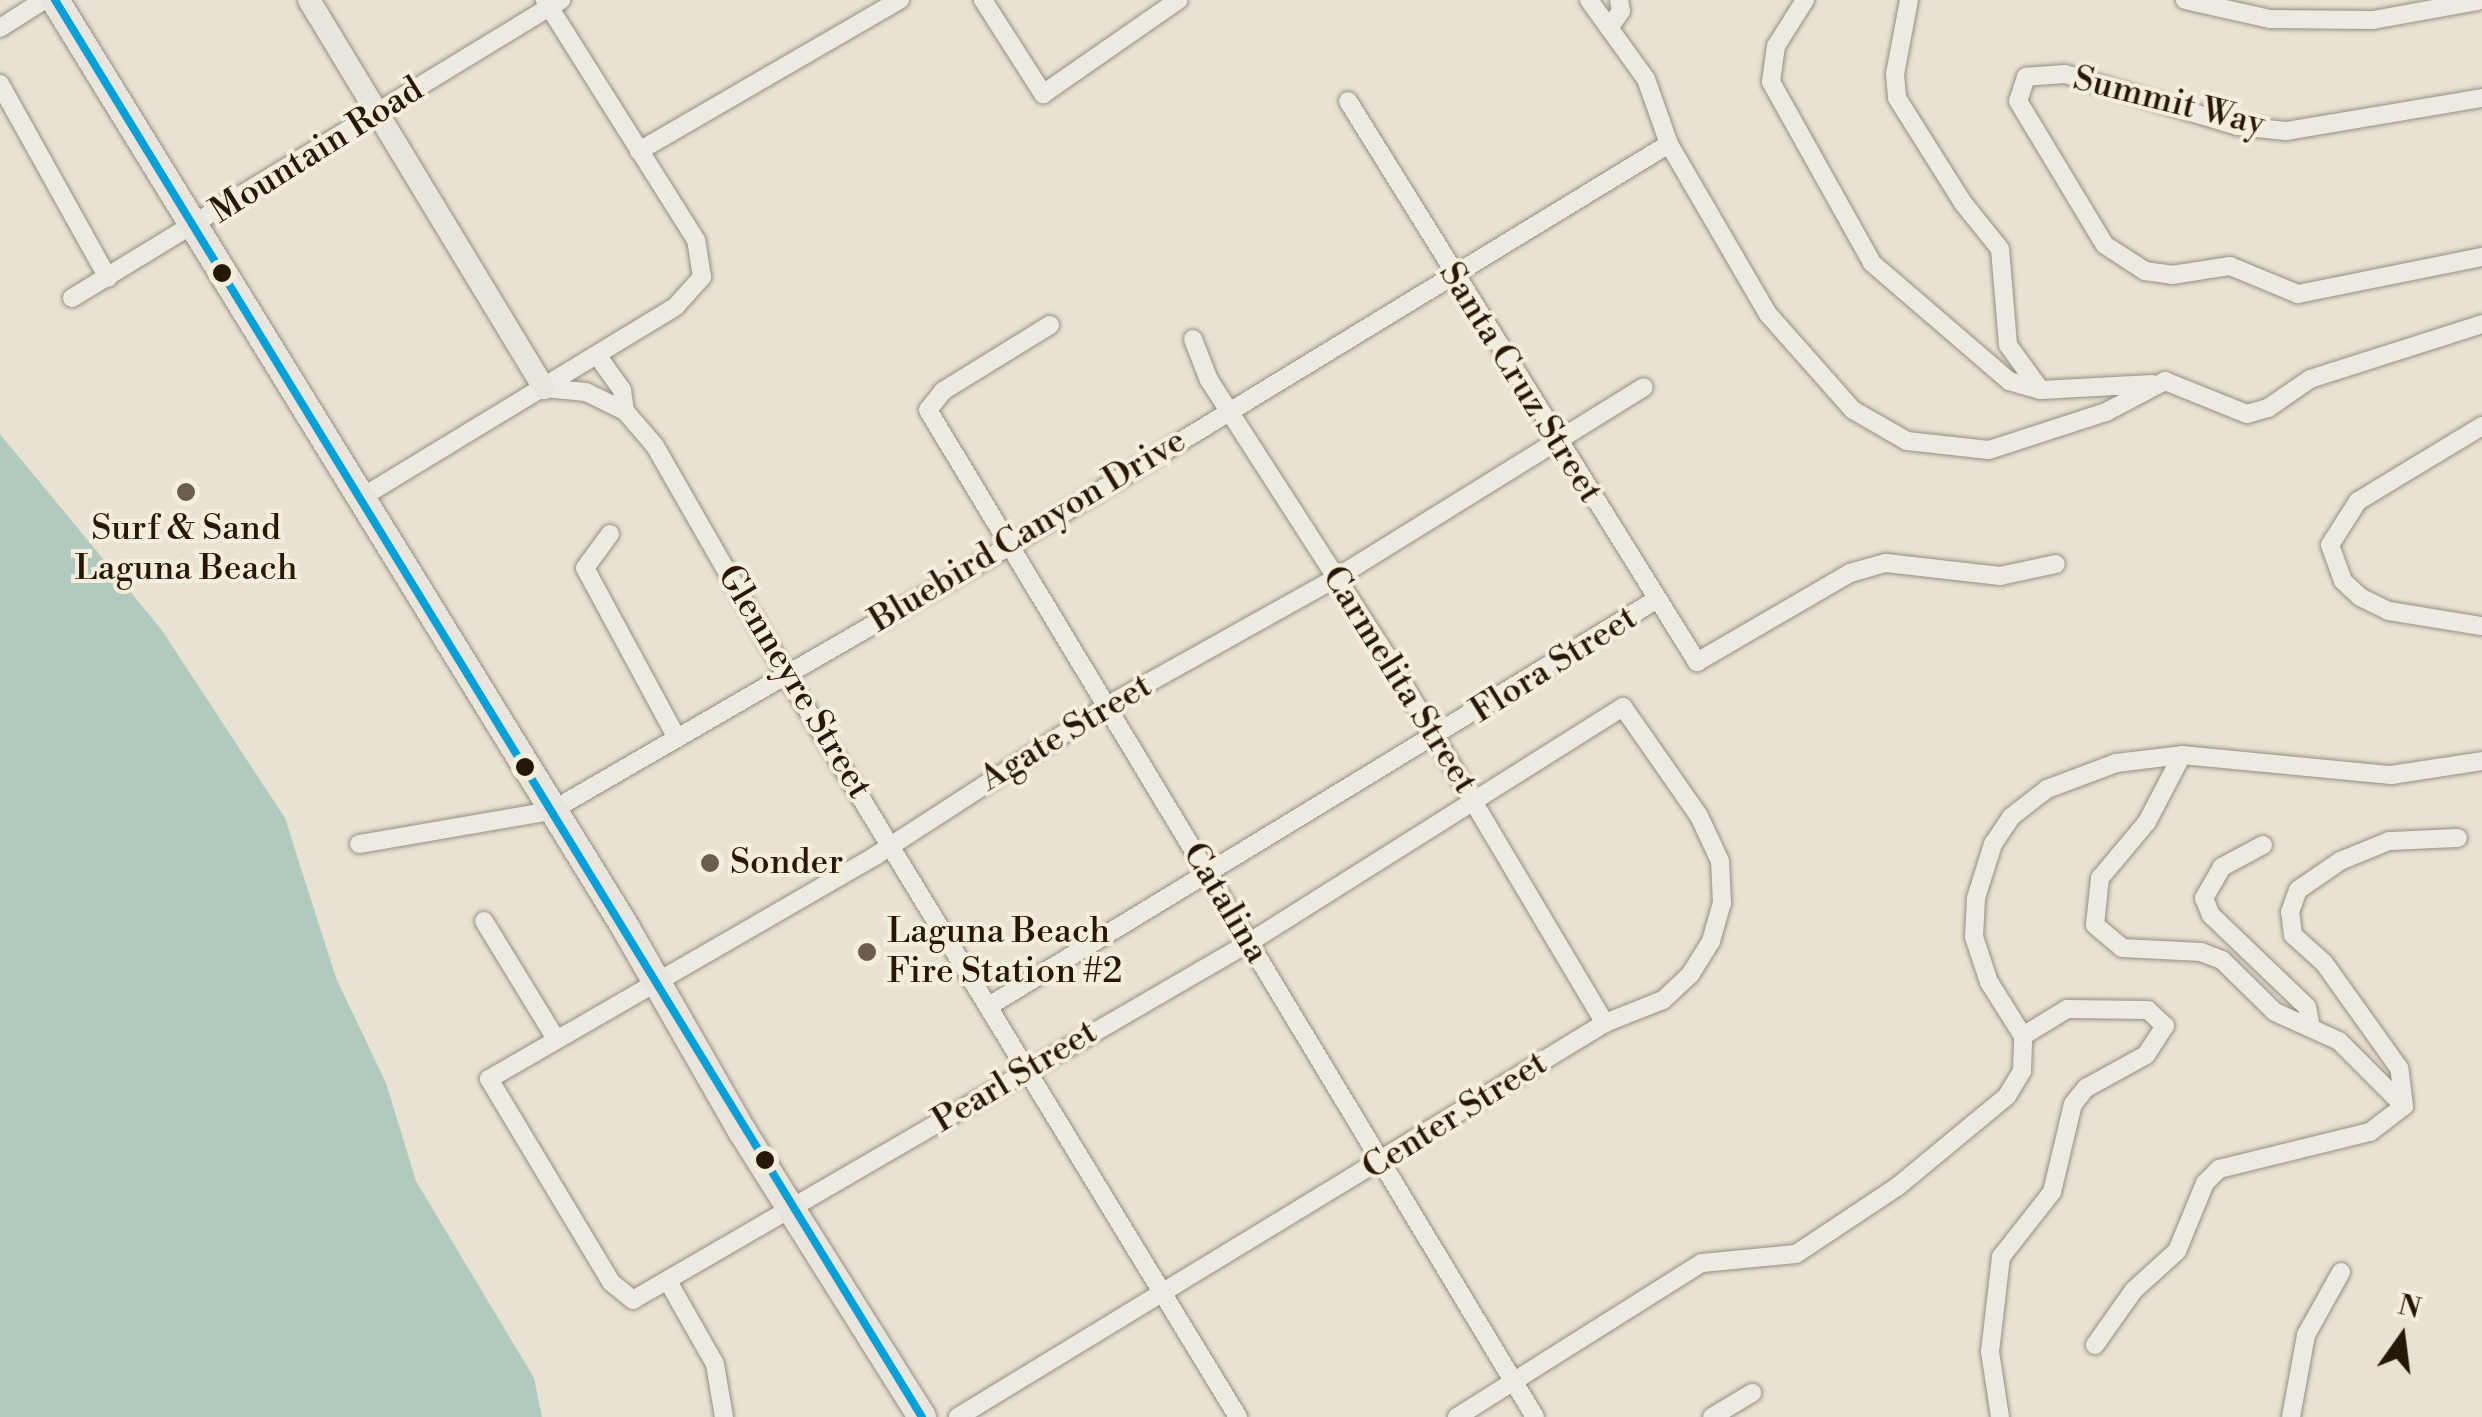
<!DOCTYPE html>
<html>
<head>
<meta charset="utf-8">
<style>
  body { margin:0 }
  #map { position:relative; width:2482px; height:1417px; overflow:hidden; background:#e8e2d2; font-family:"Libre Bodoni",serif }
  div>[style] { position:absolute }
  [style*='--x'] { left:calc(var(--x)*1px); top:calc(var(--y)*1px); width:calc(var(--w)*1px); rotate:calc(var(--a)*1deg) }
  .water>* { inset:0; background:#b2cabe }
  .roads { filter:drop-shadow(0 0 2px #948e83) drop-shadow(0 0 2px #948e83) }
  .minor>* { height:18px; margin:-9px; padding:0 9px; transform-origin:9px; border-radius:9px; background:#edeae1 }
  .major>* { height:22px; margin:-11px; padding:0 11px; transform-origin:11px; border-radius:11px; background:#eae5dc }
  .highway>* { height:28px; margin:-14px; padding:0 14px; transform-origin:14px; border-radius:14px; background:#eae5dc }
  .bus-1>* { height:8px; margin:-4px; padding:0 4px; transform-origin:4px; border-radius:4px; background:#04a0da }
  .dots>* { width:28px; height:28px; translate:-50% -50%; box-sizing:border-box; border:5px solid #f6eedc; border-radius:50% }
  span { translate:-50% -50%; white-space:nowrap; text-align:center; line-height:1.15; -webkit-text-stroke:8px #f6eedc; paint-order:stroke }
  .street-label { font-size:35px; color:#271707 }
  .poi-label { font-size:35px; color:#271707 }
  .left { translate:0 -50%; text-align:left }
  .north { position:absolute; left:2352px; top:1287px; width:100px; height:100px; -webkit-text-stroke:8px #f6eedc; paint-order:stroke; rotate:14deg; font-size:28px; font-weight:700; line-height:40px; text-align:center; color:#271707 }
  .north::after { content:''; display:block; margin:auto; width:35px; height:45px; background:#271707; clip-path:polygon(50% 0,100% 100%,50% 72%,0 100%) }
</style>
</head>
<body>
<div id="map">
  <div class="water">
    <i style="clip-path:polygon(0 434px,161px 629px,285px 818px,336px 978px,386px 1083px,416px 1181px,534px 1378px,542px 1417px,0 1417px)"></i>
  </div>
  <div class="roads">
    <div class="minor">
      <i style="--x:983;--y:0;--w:112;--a:57.4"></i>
      <i style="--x:1043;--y:94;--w:165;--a:-34.8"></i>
      <i style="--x:1589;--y:0;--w:97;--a:54.2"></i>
      <i style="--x:1646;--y:79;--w:69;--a:70.5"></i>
      <i style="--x:1669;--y:144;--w:197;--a:59.8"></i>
      <i style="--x:1768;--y:314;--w:128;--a:48.5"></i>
      <i style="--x:1853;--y:410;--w:62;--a:29.9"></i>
      <i style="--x:1907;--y:441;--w:82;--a:6.3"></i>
      <i style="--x:1989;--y:450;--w:123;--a:-18"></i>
      <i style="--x:2106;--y:412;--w:67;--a:-27.7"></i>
      <i style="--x:2165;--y:381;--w:88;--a:21.9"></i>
      <i style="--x:2247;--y:414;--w:22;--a:-16"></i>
      <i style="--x:2268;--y:408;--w:51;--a:-34.6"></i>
      <i style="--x:2310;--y:379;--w:181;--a:-17.7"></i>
      <i style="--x:1805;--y:0;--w:54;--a:122.2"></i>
      <i style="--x:1776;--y:46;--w:36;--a:98"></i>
      <i style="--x:1771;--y:82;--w:207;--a:60.8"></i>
      <i style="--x:1872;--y:263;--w:181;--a:40.7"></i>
      <i style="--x:2009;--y:381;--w:33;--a:16"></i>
      <i style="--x:2041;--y:390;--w:111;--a:-3.1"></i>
      <i style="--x:1909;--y:0;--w:75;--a:100.7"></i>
      <i style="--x:1895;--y:74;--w:24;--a:85"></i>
      <i style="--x:1897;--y:98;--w:124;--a:57.8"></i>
      <i style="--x:1963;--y:203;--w:59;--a:51.2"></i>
      <i style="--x:2000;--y:249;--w:96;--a:85.2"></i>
      <i style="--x:2008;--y:345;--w:54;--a:54"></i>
      <i style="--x:2185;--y:0;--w:87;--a:12.6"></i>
      <i style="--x:2270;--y:19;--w:103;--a:0.6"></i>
      <i style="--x:2373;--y:20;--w:107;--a:-10.3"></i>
      <i style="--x:0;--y:28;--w:52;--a:-32.5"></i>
      <i style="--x:1609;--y:28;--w:21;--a:-55"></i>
      <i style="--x:1621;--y:11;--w:11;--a:-100"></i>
      <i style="--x:0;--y:84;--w:222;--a:60.9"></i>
      <i style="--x:2482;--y:98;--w:199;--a:170.4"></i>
      <i style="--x:2286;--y:131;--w:49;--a:-174.2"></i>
      <i style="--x:2237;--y:126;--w:180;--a:-163.2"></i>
      <i style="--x:2065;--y:74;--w:39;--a:176"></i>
      <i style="--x:2026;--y:77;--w:25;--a:108"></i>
      <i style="--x:2018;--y:101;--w:168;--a:58.9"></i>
      <i style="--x:2105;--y:245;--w:48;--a:33"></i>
      <i style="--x:2145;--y:271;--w:27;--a:8"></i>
      <i style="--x:2172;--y:275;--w:59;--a:-8.8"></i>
      <i style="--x:2230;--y:266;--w:74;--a:22.4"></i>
      <i style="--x:2298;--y:294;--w:188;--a:-11.4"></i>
      <i style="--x:1348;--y:101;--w:661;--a:58.11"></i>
      <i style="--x:1697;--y:662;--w:177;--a:-30.2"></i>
      <i style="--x:1850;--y:573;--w:37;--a:-16"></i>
      <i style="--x:1886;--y:563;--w:115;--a:6.5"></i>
      <i style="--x:2000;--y:576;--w:57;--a:-12.1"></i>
      <i style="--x:639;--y:151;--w:302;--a:-30.1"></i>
      <i style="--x:72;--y:298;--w:573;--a:-31.36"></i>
      <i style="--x:1050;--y:325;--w:126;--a:148.3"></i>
      <i style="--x:943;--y:391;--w:24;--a:128"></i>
      <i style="--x:928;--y:410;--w:1176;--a:58.92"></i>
      <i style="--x:1193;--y:339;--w:44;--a:68.7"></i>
      <i style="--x:1209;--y:380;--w:331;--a:57.2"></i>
      <i style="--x:1388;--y:658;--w:425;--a:59.3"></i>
      <i style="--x:597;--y:355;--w:43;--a:54.5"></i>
      <i style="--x:622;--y:390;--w:21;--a:82"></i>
      <i style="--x:544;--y:388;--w:42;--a:5.4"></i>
      <i style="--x:586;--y:392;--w:43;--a:26"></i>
      <i style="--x:625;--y:411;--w:46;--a:49.4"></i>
      <i style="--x:655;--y:446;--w:264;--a:60.2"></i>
      <i style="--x:786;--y:675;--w:869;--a:58.65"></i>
      <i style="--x:2482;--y:426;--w:145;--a:148.8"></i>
      <i style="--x:2358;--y:501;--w:52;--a:122.5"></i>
      <i style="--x:2330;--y:545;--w:38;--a:70"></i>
      <i style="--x:2343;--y:581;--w:23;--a:43"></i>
      <i style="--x:2360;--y:597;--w:32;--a:26"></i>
      <i style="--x:2389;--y:611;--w:94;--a:9.2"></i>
      <i style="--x:364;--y:496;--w:365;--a:-31.3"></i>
      <i style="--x:676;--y:306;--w:39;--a:-48"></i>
      <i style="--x:702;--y:277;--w:37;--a:-99"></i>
      <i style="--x:696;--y:240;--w:284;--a:-122.2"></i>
      <i style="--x:610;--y:534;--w:42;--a:126.3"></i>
      <i style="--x:585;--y:568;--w:193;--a:61.6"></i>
      <i style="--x:2182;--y:755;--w:76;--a:117.6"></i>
      <i style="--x:2147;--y:822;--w:73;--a:130"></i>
      <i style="--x:2100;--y:878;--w:47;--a:96.1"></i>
      <i style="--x:2095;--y:925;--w:35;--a:40"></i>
      <i style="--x:2122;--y:948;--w:79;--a:2.9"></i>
      <i style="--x:2201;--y:952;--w:22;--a:21"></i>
      <i style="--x:2222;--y:960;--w:74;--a:44.5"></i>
      <i style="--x:2275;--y:1012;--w:70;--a:24.4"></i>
      <i style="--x:2339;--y:1041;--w:92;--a:45"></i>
      <i style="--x:359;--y:844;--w:195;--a:-9.8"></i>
      <i style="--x:551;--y:811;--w:526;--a:-30.03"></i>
      <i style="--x:1006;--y:548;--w:776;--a:-31.36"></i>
      <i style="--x:2263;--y:845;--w:47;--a:151.8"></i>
      <i style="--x:2222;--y:867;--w:36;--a:120"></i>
      <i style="--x:2204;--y:898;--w:18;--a:68"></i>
      <i style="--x:2211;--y:915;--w:133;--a:43.8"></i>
      <i style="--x:2307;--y:1007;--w:21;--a:79"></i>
      <i style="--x:484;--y:921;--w:138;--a:58.6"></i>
      <i style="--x:989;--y:1006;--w:779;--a:-31.34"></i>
      <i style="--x:2404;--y:1106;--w:38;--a:-97"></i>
      <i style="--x:2399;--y:1068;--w:129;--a:-125.5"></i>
      <i style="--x:2324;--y:963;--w:42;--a:-137.9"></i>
      <i style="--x:2293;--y:935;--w:23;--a:-97"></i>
      <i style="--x:2290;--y:912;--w:23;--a:-70"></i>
      <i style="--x:2298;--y:890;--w:51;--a:-34.6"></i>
      <i style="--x:2340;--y:861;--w:53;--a:-22.2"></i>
      <i style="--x:2389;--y:841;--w:69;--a:-2.5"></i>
      <i style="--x:669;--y:1283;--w:93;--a:60.4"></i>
      <i style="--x:715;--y:1364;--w:54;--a:80.4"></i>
      <i style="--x:2095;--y:1345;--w:67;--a:-54.7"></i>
      <i style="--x:2134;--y:1290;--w:58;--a:-42.2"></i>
      <i style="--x:2177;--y:1251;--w:74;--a:-67.6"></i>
      <i style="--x:2205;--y:1183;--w:20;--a:-45"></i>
      <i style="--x:2219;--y:1169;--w:155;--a:-13.8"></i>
      <i style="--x:2370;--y:1132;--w:43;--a:-37.4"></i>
      <i style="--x:958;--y:1417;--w:758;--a:-31.34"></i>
      <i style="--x:1605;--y:1023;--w:62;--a:-21.6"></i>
      <i style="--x:1663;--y:1000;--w:37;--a:-43"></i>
      <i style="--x:1690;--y:975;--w:40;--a:-58"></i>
      <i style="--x:1711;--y:941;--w:40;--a:-74"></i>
      <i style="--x:1722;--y:903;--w:42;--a:-92.7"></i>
      <i style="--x:1720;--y:861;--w:50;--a:-115"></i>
      <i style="--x:1699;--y:816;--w:133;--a:-124.9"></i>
      <i style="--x:1623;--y:707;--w:441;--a:147.8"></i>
      <i style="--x:1250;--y:942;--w:713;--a:149.88"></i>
      <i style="--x:633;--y:1300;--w:28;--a:-141"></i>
      <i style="--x:611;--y:1282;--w:237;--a:-121"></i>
      <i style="--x:489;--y:1079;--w:446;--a:-30"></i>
      <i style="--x:875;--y:856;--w:274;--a:-32.9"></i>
      <i style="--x:1105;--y:707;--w:265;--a:-29.2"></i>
      <i style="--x:1336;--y:578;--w:362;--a:-31.8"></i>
      <i style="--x:1457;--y:1417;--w:289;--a:-32.2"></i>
      <i style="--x:1702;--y:1263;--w:94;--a:-5.5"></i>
      <i style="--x:1796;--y:1254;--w:121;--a:-33.6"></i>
      <i style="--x:1897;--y:1187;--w:143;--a:-39.6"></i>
      <i style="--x:2007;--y:1096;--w:29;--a:-59"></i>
      <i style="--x:2022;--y:1071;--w:35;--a:-88"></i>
      <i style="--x:2023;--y:1036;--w:64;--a:-122.2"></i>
      <i style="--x:1989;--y:982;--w:47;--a:-108.4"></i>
      <i style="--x:1974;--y:937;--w:39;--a:-87"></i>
      <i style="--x:1976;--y:898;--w:57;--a:-72.5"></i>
      <i style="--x:1993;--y:844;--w:32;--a:-56"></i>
      <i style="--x:2011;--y:817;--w:46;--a:-37.9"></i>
      <i style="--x:2047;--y:789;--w:74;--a:-20.6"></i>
      <i style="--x:2116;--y:763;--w:66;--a:-6.9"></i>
      <i style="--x:2182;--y:755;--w:210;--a:5.5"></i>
      <i style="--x:2391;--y:775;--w:92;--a:-8.7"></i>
      <i style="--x:1712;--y:1417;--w:47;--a:-31"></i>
      <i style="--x:2000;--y:1417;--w:66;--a:-98.7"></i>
      <i style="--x:1990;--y:1352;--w:96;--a:-83.4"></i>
      <i style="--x:2001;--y:1257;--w:83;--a:-51.9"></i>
      <i style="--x:2052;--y:1192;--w:90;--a:-76.6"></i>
      <i style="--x:2073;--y:1104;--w:21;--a:-51"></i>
      <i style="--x:2086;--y:1088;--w:68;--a:-28.8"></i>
      <i style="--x:2146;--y:1055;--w:35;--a:-57"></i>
      <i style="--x:2165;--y:1026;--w:23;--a:-137"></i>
      <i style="--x:2148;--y:1010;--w:81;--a:-179.3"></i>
      <i style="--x:2067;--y:1009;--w:52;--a:148.5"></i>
      <i style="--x:2291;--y:1417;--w:83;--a:-79.6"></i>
      <i style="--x:2306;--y:1335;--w:72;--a:-60.9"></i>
    </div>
    <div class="major">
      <i style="--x:309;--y:0;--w:454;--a:58.8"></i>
    </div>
    <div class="highway">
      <i style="--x:55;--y:0;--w:1090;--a:58.4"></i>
      <i style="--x:628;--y:932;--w:229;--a:60.2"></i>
      <i style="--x:742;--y:1131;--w:338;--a:57.8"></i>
    </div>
  </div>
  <div class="bus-1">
    <i style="--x:55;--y:0;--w:1661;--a:58.54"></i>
  </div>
  <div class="dots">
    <i style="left:222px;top:273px;background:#271707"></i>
    <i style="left:186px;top:492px;background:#6b5e4e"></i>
    <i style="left:525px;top:767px;background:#271707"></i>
    <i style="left:710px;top:863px;background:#6b5e4e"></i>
    <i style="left:867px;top:952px;background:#6b5e4e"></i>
    <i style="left:765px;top:1160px;background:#271707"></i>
  </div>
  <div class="street-label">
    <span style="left:2169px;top:102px;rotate:14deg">Summit Way</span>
    <span style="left:317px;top:151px;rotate:-32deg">Mountain Road</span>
    <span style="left:1520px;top:383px;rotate:58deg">Santa Cruz Street</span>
    <span style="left:1028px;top:531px;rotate:-31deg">Bluebird Canyon Drive</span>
    <span style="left:1554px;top:665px;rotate:-32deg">Flora Street</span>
    <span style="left:1399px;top:680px;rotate:58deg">Carmelita Street</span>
    <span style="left:794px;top:682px;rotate:59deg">Glenneyre Street</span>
    <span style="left:1066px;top:733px;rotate:-31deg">Agate Street</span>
    <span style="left:1225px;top:903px;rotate:59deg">Catalina</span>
    <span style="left:1015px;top:1077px;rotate:-31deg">Pearl Street</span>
    <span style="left:1455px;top:1116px;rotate:-32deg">Center Street</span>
  </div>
  <div class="poi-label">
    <span style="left:186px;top:549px">Surf &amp; Sand<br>Laguna Beach</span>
    <span class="left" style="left:730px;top:863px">Sonder</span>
    <span class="left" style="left:887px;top:952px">Laguna Beach<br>Fire Station #2</span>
  </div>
  <div class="north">N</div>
</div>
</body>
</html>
